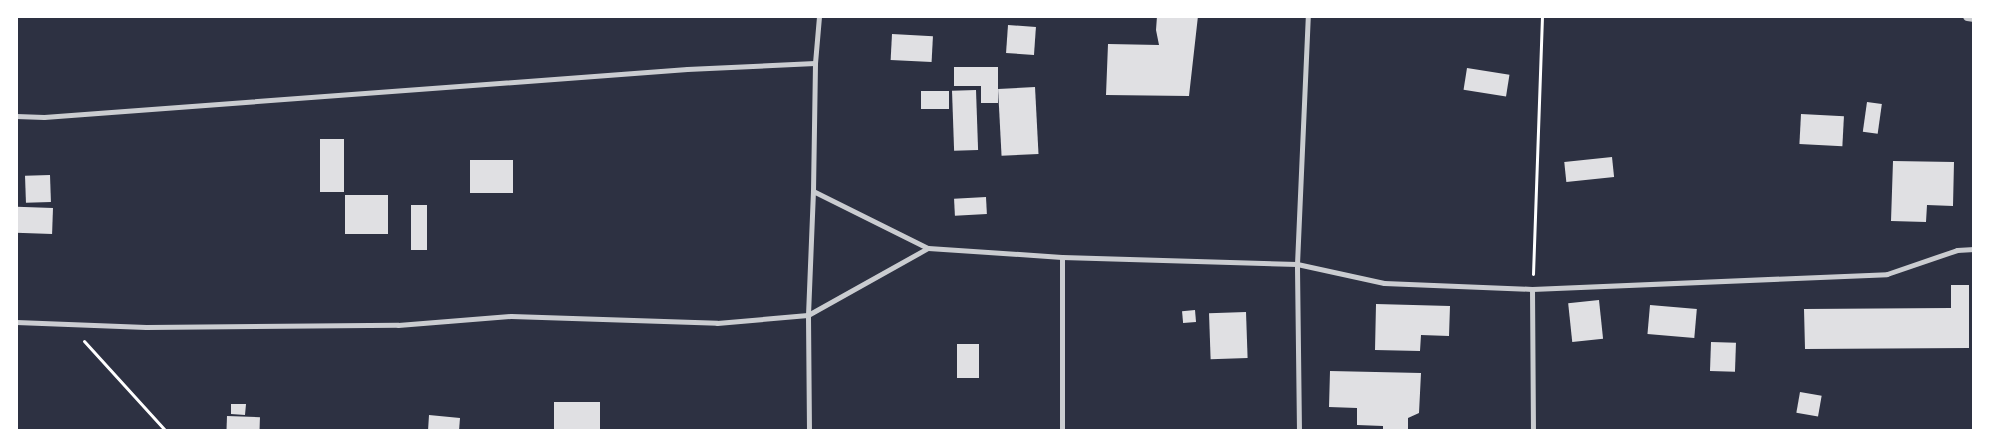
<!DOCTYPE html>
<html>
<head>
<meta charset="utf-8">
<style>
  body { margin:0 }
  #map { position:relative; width:1990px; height:447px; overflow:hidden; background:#2d3142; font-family:Signika,sans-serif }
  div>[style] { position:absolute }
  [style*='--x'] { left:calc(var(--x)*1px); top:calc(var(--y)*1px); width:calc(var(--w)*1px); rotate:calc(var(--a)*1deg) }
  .building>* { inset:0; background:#e0e0e3; transform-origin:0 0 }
  .path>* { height:3px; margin:-1.5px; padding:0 1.5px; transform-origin:1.5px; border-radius:1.5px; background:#fff }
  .minor>* { height:5px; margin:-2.5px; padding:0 2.5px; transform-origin:2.5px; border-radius:2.5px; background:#caccd0 }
  .tertiary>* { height:9px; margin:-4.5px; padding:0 4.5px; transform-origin:4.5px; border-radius:4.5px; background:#caccd0 }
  span { translate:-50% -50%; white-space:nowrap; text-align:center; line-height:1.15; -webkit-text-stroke:4.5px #fff; paint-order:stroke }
  .frame { position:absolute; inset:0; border:18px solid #fff; pointer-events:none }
</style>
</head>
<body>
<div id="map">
  <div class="building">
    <i style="clip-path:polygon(1157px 16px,1198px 16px,1189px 96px,1106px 95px,1108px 44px,1159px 45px,1156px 30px)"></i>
    <i style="left:1008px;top:25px;width:28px;height:28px;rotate:4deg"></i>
    <i style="left:892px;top:34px;width:41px;height:26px;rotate:3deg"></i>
    <i style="clip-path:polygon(954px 67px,998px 67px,998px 103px,981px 103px,981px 86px,954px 86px)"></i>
    <i style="left:1467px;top:68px;width:43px;height:22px;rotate:9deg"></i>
    <i style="left:1035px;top:87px;width:67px;height:37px;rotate:87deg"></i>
    <i style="left:976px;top:90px;width:60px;height:24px;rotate:88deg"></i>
    <i style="left:949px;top:91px;width:18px;height:28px;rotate:90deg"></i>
    <i style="left:1867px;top:102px;width:15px;height:30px;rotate:8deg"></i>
    <i style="left:1801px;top:114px;width:43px;height:30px;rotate:3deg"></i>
    <i style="left:344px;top:139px;width:53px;height:24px;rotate:90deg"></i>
    <i style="left:1612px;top:157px;width:20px;height:48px;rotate:84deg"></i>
    <i style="left:513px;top:160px;width:33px;height:43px;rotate:90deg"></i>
    <i style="clip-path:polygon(1893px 161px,1954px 162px,1953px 206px,1927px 205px,1926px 222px,1891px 221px)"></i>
    <i style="left:50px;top:175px;width:27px;height:25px;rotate:88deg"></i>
    <i style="left:345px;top:195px;width:43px;height:39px"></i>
    <i style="left:986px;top:197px;width:17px;height:32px;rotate:87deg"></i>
    <i style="left:411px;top:205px;width:16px;height:45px"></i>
    <i style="left:53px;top:208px;width:26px;height:36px;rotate:92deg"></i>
    <i style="clip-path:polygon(1951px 285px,1969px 285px,1969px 348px,1805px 349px,1804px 309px,1951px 308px)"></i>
    <i style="left:1599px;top:300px;width:39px;height:31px;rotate:84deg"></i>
    <i style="clip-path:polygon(1376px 304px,1450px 306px,1449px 336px,1421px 335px,1420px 351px,1375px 350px)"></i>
    <i style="left:1650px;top:305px;width:47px;height:29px;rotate:5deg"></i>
    <i style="left:1195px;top:310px;width:12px;height:13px;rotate:85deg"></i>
    <i style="left:1246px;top:312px;width:46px;height:37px;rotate:88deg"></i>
    <i style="left:1711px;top:342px;width:25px;height:29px;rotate:2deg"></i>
    <i style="left:957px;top:344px;width:22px;height:34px"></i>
    <i style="clip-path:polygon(1330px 371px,1421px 373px,1419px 413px,1408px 418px,1408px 431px,1383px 431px,1383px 426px,1357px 425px,1357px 408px,1329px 407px)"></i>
    <i style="left:1800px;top:392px;width:22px;height:21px;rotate:10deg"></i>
    <i style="left:600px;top:402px;width:29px;height:46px;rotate:90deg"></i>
    <i style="clip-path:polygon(231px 404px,246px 404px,245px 415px,231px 414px)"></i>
    <i style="clip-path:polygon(429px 415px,460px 418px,459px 431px,428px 431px)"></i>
    <i style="left:227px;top:416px;width:33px;height:15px;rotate:2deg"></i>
  </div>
  <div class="path">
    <i style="--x:1533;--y:274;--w:258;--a:-88"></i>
    <i style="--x:84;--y:341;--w:122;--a:47.7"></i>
  </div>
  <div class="minor">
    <i style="--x:16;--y:116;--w:28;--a:2"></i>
    <i style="--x:44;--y:117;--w:645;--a:-4.27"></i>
    <i style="--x:687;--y:69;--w:128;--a:-2.7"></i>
    <i style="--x:813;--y:191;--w:128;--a:26.4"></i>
    <i style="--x:1532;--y:289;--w:142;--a:89.6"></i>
    <i style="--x:16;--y:322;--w:130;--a:2.2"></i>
    <i style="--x:146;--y:327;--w:252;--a:-0.5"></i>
    <i style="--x:398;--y:325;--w:113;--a:-4.6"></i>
    <i style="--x:511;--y:316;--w:206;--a:1.9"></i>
    <i style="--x:717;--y:323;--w:91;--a:-5"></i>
    <i style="--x:808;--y:315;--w:124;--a:-87.7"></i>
    <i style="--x:813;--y:191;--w:128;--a:-89.1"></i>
    <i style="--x:815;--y:63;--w:47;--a:-85.1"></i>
    <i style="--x:809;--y:431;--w:116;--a:-90.5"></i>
    <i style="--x:808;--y:315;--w:137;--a:-29.2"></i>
    <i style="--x:928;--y:248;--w:134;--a:3.8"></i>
    <i style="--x:1062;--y:257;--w:235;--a:1.7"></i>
    <i style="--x:1297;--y:264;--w:89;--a:12.3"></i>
    <i style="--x:1384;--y:283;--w:148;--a:2.3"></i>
    <i style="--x:1532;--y:289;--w:355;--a:-2.4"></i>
    <i style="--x:1887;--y:274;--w:74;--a:-18.9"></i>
    <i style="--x:1957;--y:250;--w:17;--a:-3"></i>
    <i style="--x:1062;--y:431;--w:174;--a:-90"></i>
    <i style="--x:1299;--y:431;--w:167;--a:-90.7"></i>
    <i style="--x:1297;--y:264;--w:248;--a:-87.5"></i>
  </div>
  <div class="tertiary">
    <i style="--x:1967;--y:16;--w:7;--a:8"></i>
  </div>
  <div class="frame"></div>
</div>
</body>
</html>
